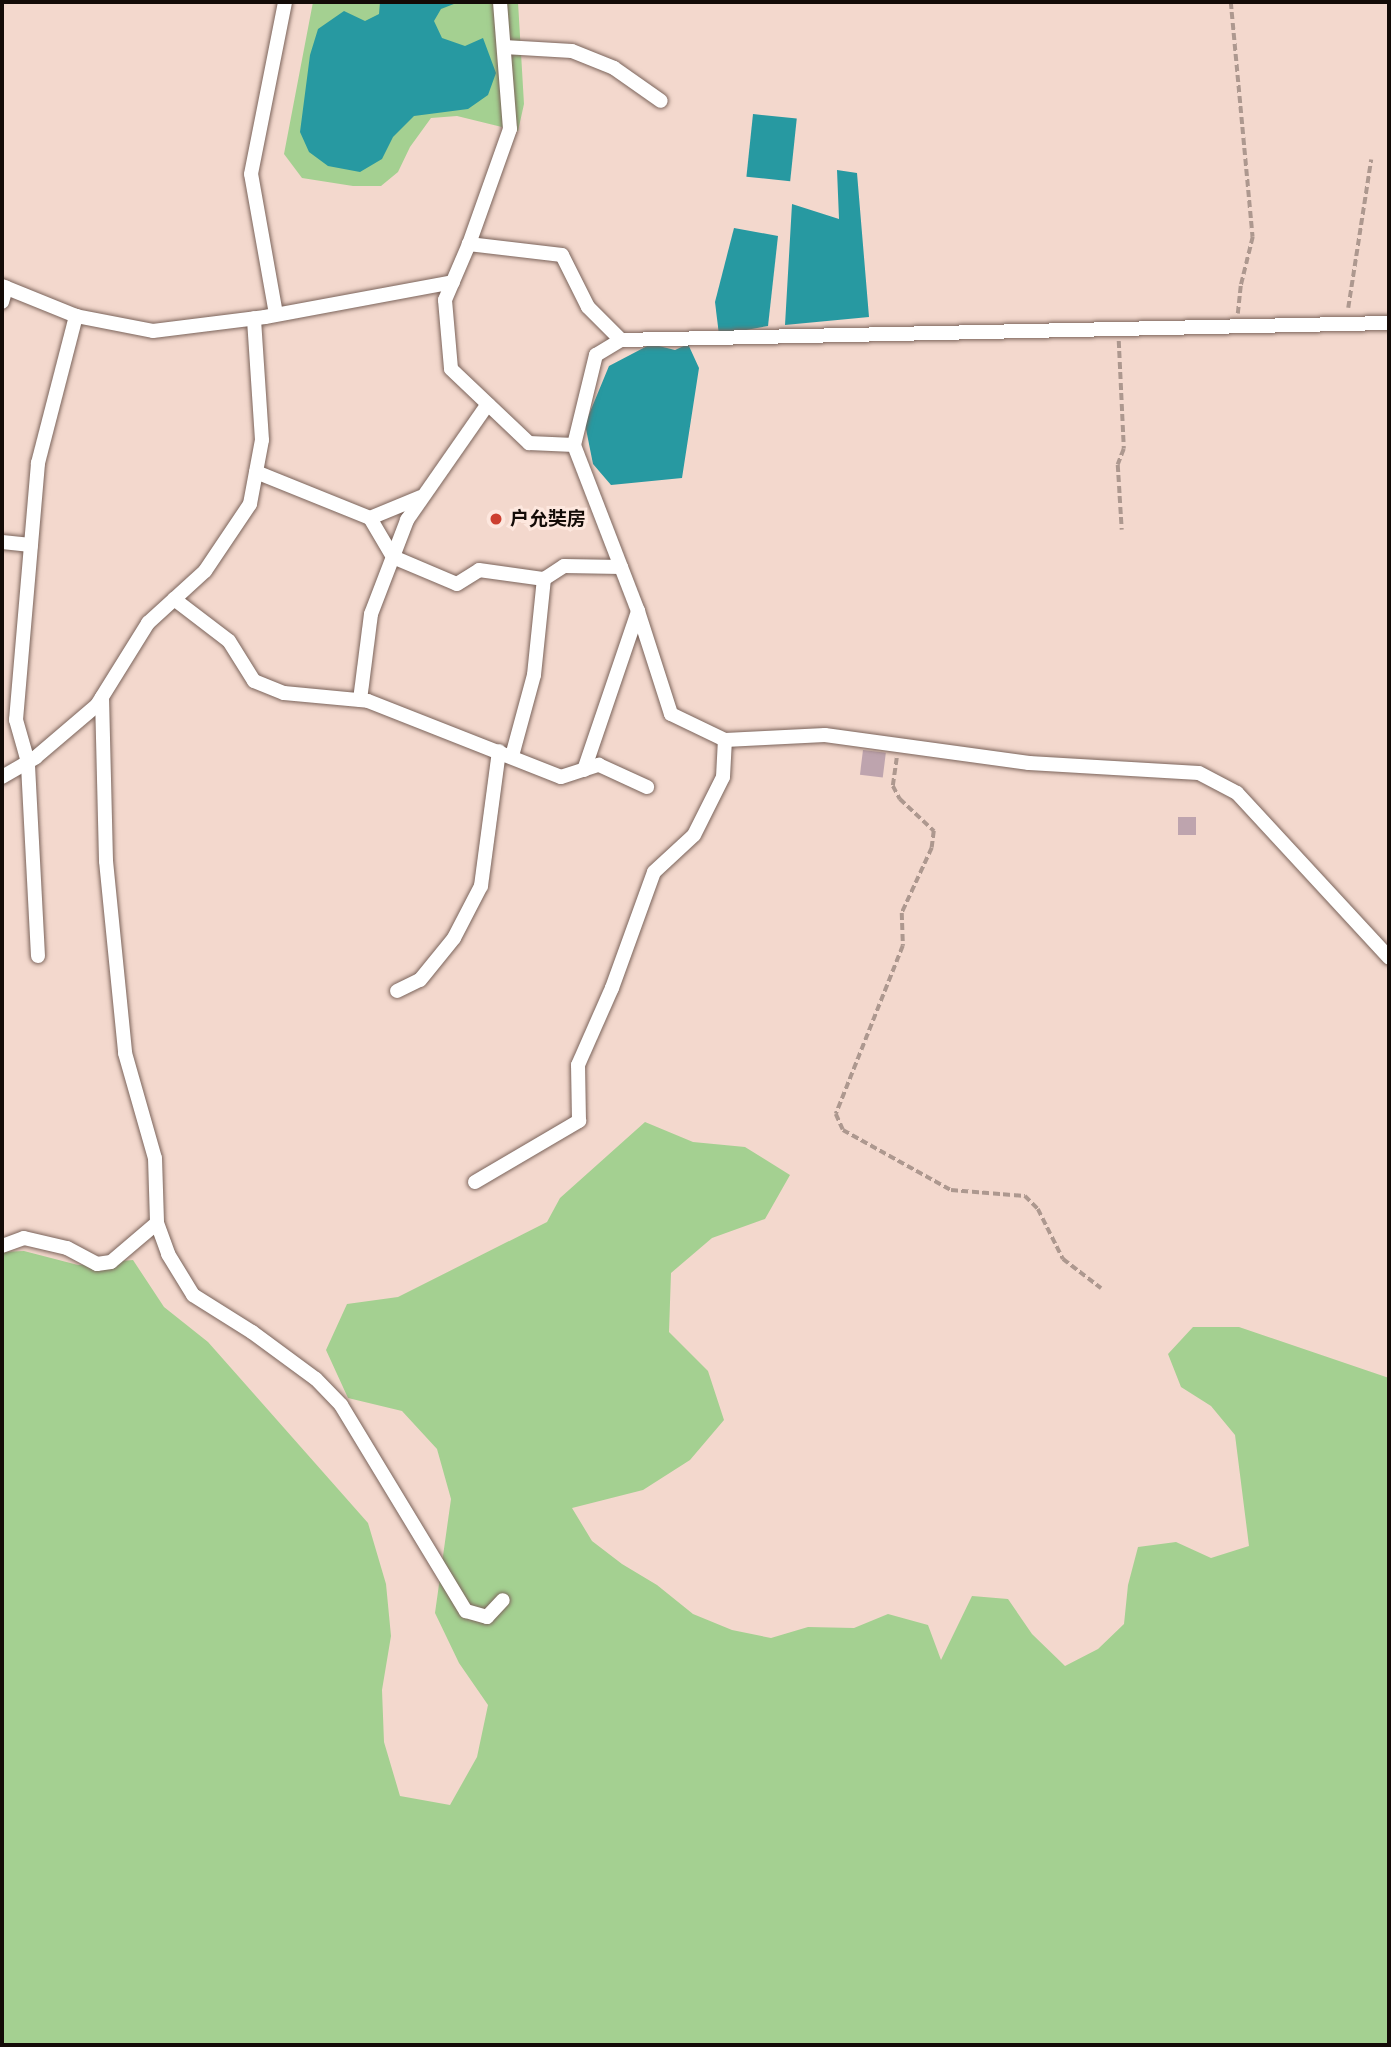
<!DOCTYPE html>
<html>
<head>
<meta charset="utf-8">
<style>
  body { margin:0 }
  #map { position:relative; width:1391px; height:2047px; overflow:hidden; background:#f3d8cd; font-family:"Asap Condensed","Noto Sans SC",sans-serif }
  div>[style] { position:absolute }
  [style*='--x'] { left:calc(var(--x)*1px); top:calc(var(--y)*1px); width:calc(var(--w)*1px); rotate:calc(var(--a)*1deg) }
  .green>* { inset:0; background:#a4d091 }
  .water>* { inset:0; background:#2799a1; transform-origin:0 0 }
  .building>* { inset:0; background:#bea4ae; transform-origin:0 0 }
  .path>* { height:3.5px; margin-top:-1.75px; transform-origin:0; background:repeating-linear-gradient(90deg,#ad988f 0 7px,transparent 0 10.5px) }
  .roads { filter:drop-shadow(0 0 2px #7b645b) drop-shadow(0 0 2px #7b645b) }
  .street>* { height:14px; margin:-7px; padding:0 7px; transform-origin:7px; border-radius:7px; background:#fff }
  .dots>* { width:19px; height:19px; translate:-50% -50%; box-sizing:border-box; border:4px solid #fde7de; border-radius:50% }
  span { translate:-50% -50%; white-space:nowrap; text-align:center; line-height:1.15; -webkit-text-stroke:6px #fde7de; paint-order:stroke }
  .poi-label { font-size:19px; color:#130b07; font-weight:700 }
  .left { translate:0 -50%; text-align:left }
  .frame { position:absolute; inset:0; border:4px solid #130b07; pointer-events:none }
</style>
</head>
<body>
<div id="map">
  <div class="green">
    <i style="clip-path:polygon(313px 2px,518px 2px,524px 104px,518px 131px,457px 116px,431px 118px,410px 147px,398px 172px,381px 186px,353px 186px,302px 178px,284px 154px)"></i>
    <i style="clip-path:polygon(645px 1122px,693px 1142px,745px 1147px,790px 1175px,765px 1219px,712px 1238px,671px 1273px,669px 1332px,708px 1371px,724px 1420px,690px 1460px,643px 1490px,572px 1508px,592px 1541px,622px 1564px,657px 1585px,693px 1614px,732px 1630px,771px 1638px,808px 1627px,854px 1628px,888px 1614px,928px 1625px,941px 1660px,972px 1596px,1008px 1599px,1032px 1634px,1065px 1666px,1098px 1649px,1124px 1624px,1128px 1585px,1138px 1547px,1176px 1542px,1211px 1558px,1249px 1546px,1235px 1435px,1211px 1406px,1181px 1387px,1168px 1354px,1193px 1327px,1239px 1327px,1389px 1378px,1389px 2045px,2px 2045px,2px 1252px,24px 1251px,78px 1265px,133px 1260px,164px 1307px,208px 1342px,368px 1523px,386px 1584px,391px 1636px,382px 1690px,384px 1742px,400px 1796px,450px 1805px,477px 1757px,488px 1705px,459px 1663px,435px 1613px,451px 1499px,437px 1449px,402px 1411px,348px 1398px,326px 1350px,347px 1304px,398px 1297px,547px 1222px,560px 1198px)"></i>
  </div>
  <div class="water">
    <i style="clip-path:polygon(380px 2px,459px 2px,441px 9px,434px 21px,442px 38px,465px 46px,483px 38px,496px 73px,488px 95px,468px 109px,414px 116px,393px 137px,382px 159px,360px 172px,328px 166px,309px 152px,300px 132px,310px 55px,318px 29px,344px 11px,365px 21px,379px 14px)"></i>
    <i style="left:753px;top:114px;width:44px;height:63px;rotate:6deg"></i>
    <i style="clip-path:polygon(837px 170px,857px 173px,869px 317px,785px 325px,792px 204px,839px 219px)"></i>
    <i style="clip-path:polygon(734px 228px,778px 236px,768px 326px,719px 335px,715px 302px)"></i>
    <i style="clip-path:polygon(651px 344px,675px 350px,688px 344px,699px 368px,682px 478px,611px 485px,593px 464px,585px 424px,609px 366px)"></i>
  </div>
  <div class="building">
    <i style="left:863px;top:750px;width:23px;height:25px;rotate:7deg"></i>
    <i style="left:1178px;top:817px;width:18px;height:18px"></i>
  </div>
  <div class="path">
    <i style="--x:1231;--y:2;--w:236;--a:84.7"></i>
    <i style="--x:1253;--y:237;--w:50;--a:103.8"></i>
    <i style="--x:1241;--y:286;--w:28;--a:96"></i>
    <i style="--x:1348;--y:308;--w:150;--a:-81.2"></i>
    <i style="--x:1119;--y:341;--w:108;--a:87.3"></i>
    <i style="--x:1124;--y:449;--w:17;--a:111"></i>
    <i style="--x:1118;--y:465;--w:65;--a:86.5"></i>
    <i style="--x:897;--y:758;--w:28;--a:98"></i>
    <i style="--x:893;--y:786;--w:15;--a:62"></i>
    <i style="--x:900;--y:799;--w:47;--a:43.3"></i>
    <i style="--x:934;--y:831;--w:17;--a:97"></i>
    <i style="--x:932;--y:848;--w:72;--a:114.8"></i>
    <i style="--x:902;--y:913;--w:33;--a:88"></i>
    <i style="--x:903;--y:946;--w:181;--a:111.7"></i>
    <i style="--x:836;--y:1114;--w:17;--a:66"></i>
    <i style="--x:843;--y:1130;--w:124;--a:29.1"></i>
    <i style="--x:951;--y:1190;--w:74;--a:4.6"></i>
    <i style="--x:1025;--y:1196;--w:18;--a:45"></i>
    <i style="--x:1038;--y:1209;--w:56;--a:63.4"></i>
    <i style="--x:1063;--y:1259;--w:48;--a:37.3"></i>
  </div>
  <div class="roads">
    <div class="street">
      <i style="--x:504;--y:47;--w:68;--a:3.4"></i>
      <i style="--x:572;--y:51;--w:45;--a:22"></i>
      <i style="--x:614;--y:68;--w:57;--a:35.1"></i>
      <i style="--x:469;--y:244;--w:122;--a:-70.4"></i>
      <i style="--x:510;--y:129;--w:127;--a:-94.5"></i>
      <i style="--x:2;--y:286;--w:80;--a:22.1"></i>
      <i style="--x:76;--y:316;--w:78;--a:11"></i>
      <i style="--x:153;--y:331;--w:113;--a:-7.1"></i>
      <i style="--x:265;--y:317;--w:191;--a:-10.5"></i>
      <i style="--x:2;--y:302;--w:15;--a:-74"></i>
      <i style="--x:276;--y:314;--w:142;--a:-100.1"></i>
      <i style="--x:251;--y:174;--w:175;--a:-78.8"></i>
      <i style="--x:621;--y:340;--w:47;--a:-135"></i>
      <i style="--x:588;--y:307;--w:58;--a:-116.6"></i>
      <i style="--x:562;--y:255;--w:94;--a:-173.3"></i>
      <i style="--x:469;--y:244;--w:61;--a:113.2"></i>
      <i style="--x:445;--y:300;--w:69;--a:85"></i>
      <i style="--x:451;--y:369;--w:108;--a:43.5"></i>
      <i style="--x:529;--y:443;--w:45;--a:2.5"></i>
      <i style="--x:574;--y:445;--w:93;--a:-76.3"></i>
      <i style="--x:596;--y:355;--w:29;--a:-31"></i>
      <i style="--x:621;--y:340;--w:768;--a:-1.27"></i>
      <i style="--x:256;--y:472;--w:123;--a:22"></i>
      <i style="--x:370;--y:518;--w:55;--a:-22.4"></i>
      <i style="--x:370;--y:518;--w:45;--a:59.5"></i>
      <i style="--x:393;--y:557;--w:69;--a:22.9"></i>
      <i style="--x:457;--y:584;--w:26;--a:-32"></i>
      <i style="--x:479;--y:570;--w:66;--a:7.9"></i>
      <i style="--x:544;--y:579;--w:24;--a:-33"></i>
      <i style="--x:564;--y:566;--w:57;--a:1"></i>
      <i style="--x:2;--y:542;--w:29;--a:6"></i>
      <i style="--x:174;--y:599;--w:69;--a:37.4"></i>
      <i style="--x:229;--y:641;--w:47;--a:58"></i>
      <i style="--x:254;--y:681;--w:32;--a:22"></i>
      <i style="--x:284;--y:693;--w:84;--a:5.4"></i>
      <i style="--x:368;--y:701;--w:207;--a:21.5"></i>
      <i style="--x:561;--y:777;--w:40;--a:-18"></i>
      <i style="--x:599;--y:765;--w:53;--a:24.6"></i>
      <i style="--x:102;--y:697;--w:164;--a:88.6"></i>
      <i style="--x:106;--y:861;--w:193;--a:84.3"></i>
      <i style="--x:125;--y:1053;--w:109;--a:74.1"></i>
      <i style="--x:155;--y:1158;--w:65;--a:88.2"></i>
      <i style="--x:157;--y:1223;--w:33;--a:70"></i>
      <i style="--x:168;--y:1254;--w:48;--a:58.6"></i>
      <i style="--x:193;--y:1295;--w:70;--a:32.1"></i>
      <i style="--x:252;--y:1332;--w:79;--a:36.3"></i>
      <i style="--x:316;--y:1379;--w:36;--a:46"></i>
      <i style="--x:341;--y:1405;--w:241;--a:58.8"></i>
      <i style="--x:466;--y:1611;--w:22;--a:16"></i>
      <i style="--x:487;--y:1617;--w:23;--a:-47"></i>
      <i style="--x:360;--y:700;--w:87;--a:-82.7"></i>
      <i style="--x:371;--y:614;--w:101;--a:-69"></i>
      <i style="--x:407;--y:520;--w:141;--a:-55.1"></i>
      <i style="--x:725;--y:740;--w:100;--a:-2.9"></i>
      <i style="--x:825;--y:735;--w:206;--a:7.8"></i>
      <i style="--x:1029;--y:763;--w:170;--a:3.4"></i>
      <i style="--x:1199;--y:773;--w:43;--a:27.8"></i>
      <i style="--x:1237;--y:793;--w:224;--a:47.3"></i>
      <i style="--x:512;--y:756;--w:84;--a:-74.8"></i>
      <i style="--x:534;--y:675;--w:97;--a:-84.1"></i>
      <i style="--x:584;--y:770;--w:168;--a:-71.2"></i>
      <i style="--x:2;--y:777;--w:39;--a:-30"></i>
      <i style="--x:36;--y:757;--w:80;--a:-40.4"></i>
      <i style="--x:97;--y:705;--w:97;--a:-58.1"></i>
      <i style="--x:148;--y:623;--w:77;--a:-42.4"></i>
      <i style="--x:205;--y:571;--w:81;--a:-56.1"></i>
      <i style="--x:250;--y:504;--w:65;--a:-79.4"></i>
      <i style="--x:262;--y:440;--w:122;--a:-93.8"></i>
      <i style="--x:38;--y:956;--w:194;--a:-93"></i>
      <i style="--x:28;--y:762;--w:44;--a:-105.9"></i>
      <i style="--x:16;--y:720;--w:258;--a:-85.1"></i>
      <i style="--x:38;--y:463;--w:152;--a:-75.5"></i>
      <i style="--x:397;--y:991;--w:25;--a:-26"></i>
      <i style="--x:420;--y:980;--w:54;--a:-51"></i>
      <i style="--x:454;--y:938;--w:59;--a:-62.6"></i>
      <i style="--x:481;--y:886;--w:136;--a:-82.4"></i>
      <i style="--x:475;--y:1182;--w:121;--a:-30.4"></i>
      <i style="--x:579;--y:1121;--w:56;--a:-91"></i>
      <i style="--x:578;--y:1065;--w:84;--a:-66.2"></i>
      <i style="--x:612;--y:988;--w:123;--a:-70.1"></i>
      <i style="--x:654;--y:872;--w:54;--a:-42.8"></i>
      <i style="--x:694;--y:835;--w:65;--a:-63.4"></i>
      <i style="--x:723;--y:777;--w:37;--a:-87"></i>
      <i style="--x:725;--y:740;--w:60;--a:-154.3"></i>
      <i style="--x:671;--y:714;--w:108;--a:-107.8"></i>
      <i style="--x:638;--y:611;--w:178;--a:-111.1"></i>
      <i style="--x:2;--y:1246;--w:23;--a:-20"></i>
      <i style="--x:24;--y:1238;--w:44;--a:13.1"></i>
      <i style="--x:67;--y:1248;--w:34;--a:28"></i>
      <i style="--x:97;--y:1264;--w:14;--a:-8"></i>
      <i style="--x:111;--y:1262;--w:60;--a:-40.3"></i>
    </div>
  </div>
  <div class="dots">
    <i style="left:496px;top:519px;background:#cc3f30"></i>
  </div>
  <div class="poi-label">
    <span class="left" style="left:510px;top:519px">户允奘房</span>
  </div>
  <div class="frame"></div>
</div>
</body>
</html>
